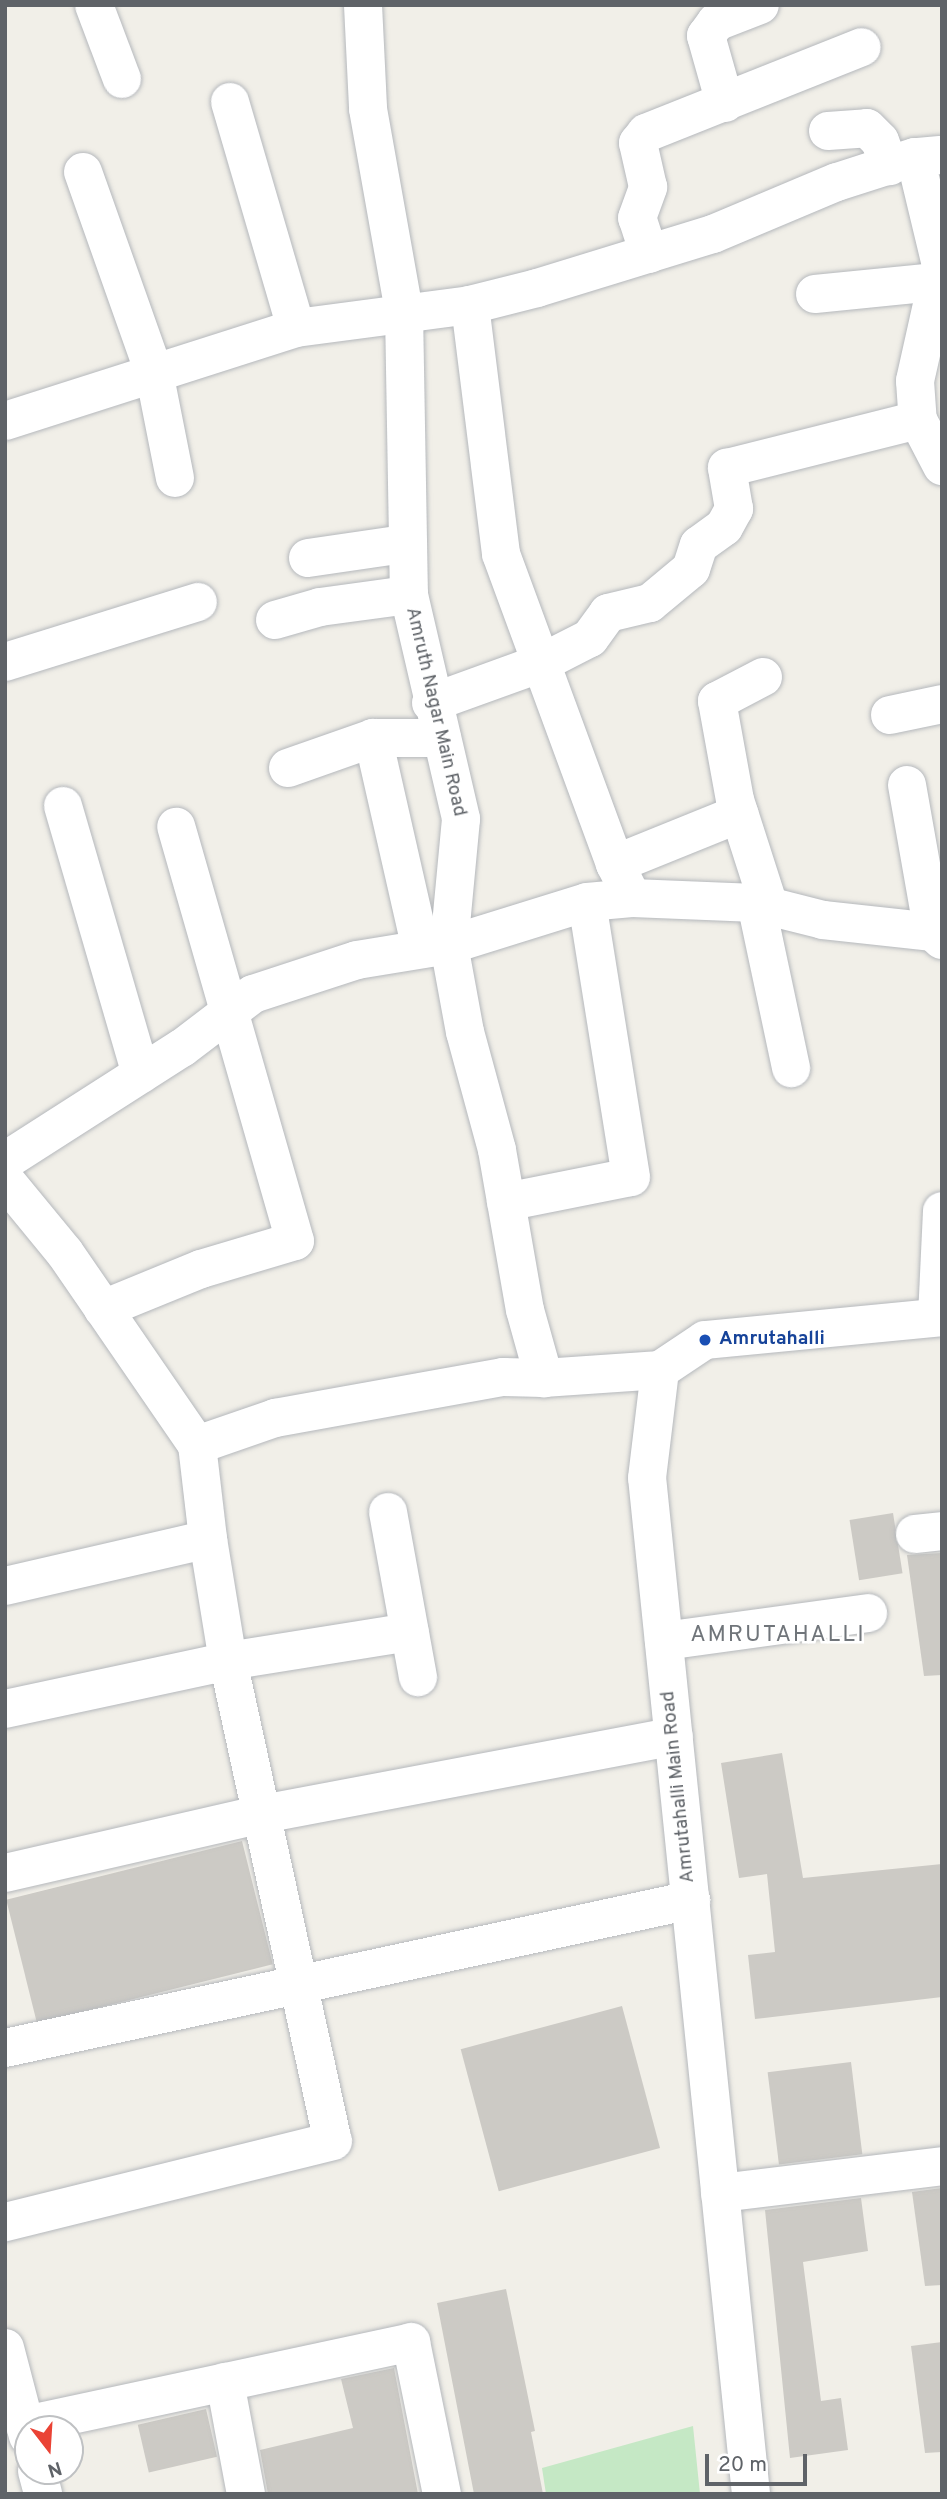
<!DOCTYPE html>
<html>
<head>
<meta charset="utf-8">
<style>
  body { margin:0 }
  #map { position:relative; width:947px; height:2499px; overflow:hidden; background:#f1efe8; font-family:Overpass,sans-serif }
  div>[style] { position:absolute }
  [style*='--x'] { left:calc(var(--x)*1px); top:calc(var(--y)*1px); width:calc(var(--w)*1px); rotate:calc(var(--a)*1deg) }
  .green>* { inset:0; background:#c5e8c5 }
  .building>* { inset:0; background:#cccac5; transform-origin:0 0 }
  .roads { filter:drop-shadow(0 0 2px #b5b8bc) drop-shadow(0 0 2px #b5b8bc) }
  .street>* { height:38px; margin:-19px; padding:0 19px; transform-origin:19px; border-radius:19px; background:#fff }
  .secondary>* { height:38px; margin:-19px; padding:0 19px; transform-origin:19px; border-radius:19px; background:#fff }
  .dots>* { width:19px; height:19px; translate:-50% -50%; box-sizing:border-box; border:4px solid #fff; border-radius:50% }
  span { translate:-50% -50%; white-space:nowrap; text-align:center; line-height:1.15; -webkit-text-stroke:5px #fff; paint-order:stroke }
  .street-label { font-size:19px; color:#5f6368 }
  .transit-label { font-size:19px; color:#164399; font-weight:700 }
  .left { translate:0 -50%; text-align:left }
  .quarter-label { font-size:23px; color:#70757a; letter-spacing:2px }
  .frame { position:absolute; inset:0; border:7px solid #5f6368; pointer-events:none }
  .north { position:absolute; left:14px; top:2415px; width:70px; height:70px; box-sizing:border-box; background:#fff; border:2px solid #bfc1c3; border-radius:50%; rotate:163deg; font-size:19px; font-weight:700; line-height:28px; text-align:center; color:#5f6368 }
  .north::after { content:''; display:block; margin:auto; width:24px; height:32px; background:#ea4335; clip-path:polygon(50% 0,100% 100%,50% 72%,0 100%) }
  .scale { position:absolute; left:705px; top:2454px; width:102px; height:32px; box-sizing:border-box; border:4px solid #5f6368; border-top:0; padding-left:9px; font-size:21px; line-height:24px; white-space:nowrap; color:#5f6368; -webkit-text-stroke:5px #fff; paint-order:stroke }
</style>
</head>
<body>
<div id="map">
  <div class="green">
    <i style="clip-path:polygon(693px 2426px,700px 2494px,546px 2494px,542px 2468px)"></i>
  </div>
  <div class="building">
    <i style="left:893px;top:1513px;width:61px;height:44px;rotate:81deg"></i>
    <i style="clip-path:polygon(942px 1553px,942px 1675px,924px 1676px,907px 1555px)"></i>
    <i style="clip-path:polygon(782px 1753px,803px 1878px,942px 1864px,942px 1997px,755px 2019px,748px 1955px,775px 1952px,767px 1874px,739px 1878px,721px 1763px)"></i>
    <i style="left:242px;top:1841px;width:127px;height:243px;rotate:76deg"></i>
    <i style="left:622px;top:2006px;width:147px;height:167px;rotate:75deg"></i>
    <i style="left:851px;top:2062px;width:93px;height:84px;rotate:83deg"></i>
    <i style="clip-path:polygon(942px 2188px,942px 2285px,925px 2286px,912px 2192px)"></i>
    <i style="clip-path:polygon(861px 2198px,868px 2251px,803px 2262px,821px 2401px,841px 2398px,848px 2450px,790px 2458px,765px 2210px)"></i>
    <i style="clip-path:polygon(506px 2289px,535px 2431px,531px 2432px,543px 2494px,474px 2494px,437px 2303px)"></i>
    <i style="clip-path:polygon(942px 2342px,942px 2452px,925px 2453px,911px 2346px)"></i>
    <i style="clip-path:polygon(394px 2368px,418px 2494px,268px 2494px,260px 2450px,353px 2428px,341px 2379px)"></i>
    <i style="left:206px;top:2409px;width:49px;height:70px;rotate:77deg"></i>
  </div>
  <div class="roads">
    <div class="street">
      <i style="--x:94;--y:5;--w:79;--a:69.3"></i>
      <i style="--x:230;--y:102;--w:235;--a:73.7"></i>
      <i style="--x:725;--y:103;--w:70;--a:-105.8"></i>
      <i style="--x:706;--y:36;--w:17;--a:-54"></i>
      <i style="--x:716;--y:22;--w:47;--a:-21.1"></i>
      <i style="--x:828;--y:131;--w:39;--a:-4"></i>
      <i style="--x:867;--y:128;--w:18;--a:45"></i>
      <i style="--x:880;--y:141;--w:27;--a:70"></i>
      <i style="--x:940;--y:155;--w:25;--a:175"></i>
      <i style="--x:915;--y:157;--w:107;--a:76.5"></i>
      <i style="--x:83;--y:172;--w:212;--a:70.5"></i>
      <i style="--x:154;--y:372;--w:108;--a:78.8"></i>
      <i style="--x:649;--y:254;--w:38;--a:-108"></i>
      <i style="--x:637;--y:218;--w:33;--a:-70"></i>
      <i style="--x:648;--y:187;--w:45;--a:-102.8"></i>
      <i style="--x:638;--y:143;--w:13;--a:-51"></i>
      <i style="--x:646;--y:133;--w:232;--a:-21.7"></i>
      <i style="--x:942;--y:260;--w:124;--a:102.6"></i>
      <i style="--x:915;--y:381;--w:39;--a:86"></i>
      <i style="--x:918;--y:420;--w:52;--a:62.4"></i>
      <i style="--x:815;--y:294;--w:122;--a:-5.7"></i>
      <i style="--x:470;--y:305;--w:251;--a:82.9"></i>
      <i style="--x:501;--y:554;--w:330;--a:69.8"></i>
      <i style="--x:615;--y:864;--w:38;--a:63"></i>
      <i style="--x:5;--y:421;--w:305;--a:-17.7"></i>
      <i style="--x:296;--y:328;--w:176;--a:-7.5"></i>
      <i style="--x:470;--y:305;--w:69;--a:-14.2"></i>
      <i style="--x:537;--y:288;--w:184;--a:-17.1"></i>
      <i style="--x:713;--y:234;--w:134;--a:-22.8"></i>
      <i style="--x:837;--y:182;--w:82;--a:-17.8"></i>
      <i style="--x:308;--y:558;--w:97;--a:-8.3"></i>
      <i style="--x:275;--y:620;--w:47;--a:-16.1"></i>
      <i style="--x:320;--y:607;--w:90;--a:-7.7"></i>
      <i style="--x:5;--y:662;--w:202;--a:-17.3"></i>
      <i style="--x:763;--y:677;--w:52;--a:152.4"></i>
      <i style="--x:717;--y:701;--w:101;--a:79.7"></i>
      <i style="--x:735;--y:800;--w:111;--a:72.2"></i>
      <i style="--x:431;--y:703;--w:115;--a:-19.9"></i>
      <i style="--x:539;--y:664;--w:57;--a:-27"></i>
      <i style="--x:590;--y:638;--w:31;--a:-54"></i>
      <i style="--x:608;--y:613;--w:43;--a:-13.4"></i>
      <i style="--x:650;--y:603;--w:53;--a:-39.7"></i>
      <i style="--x:691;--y:569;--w:25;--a:-72"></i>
      <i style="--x:699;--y:545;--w:31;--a:-36"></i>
      <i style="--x:724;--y:527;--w:21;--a:-61"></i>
      <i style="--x:734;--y:509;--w:42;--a:-99.7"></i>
      <i style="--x:727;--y:468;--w:197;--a:-14.1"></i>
      <i style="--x:890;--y:715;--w:53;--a:-11.9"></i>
      <i style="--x:373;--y:738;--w:216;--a:77.2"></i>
      <i style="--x:288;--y:768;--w:90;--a:-19.4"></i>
      <i style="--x:373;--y:738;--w:69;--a:0"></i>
      <i style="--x:907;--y:785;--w:149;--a:80"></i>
      <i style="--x:63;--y:806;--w:279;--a:73.8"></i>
      <i style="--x:615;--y:864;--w:134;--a:-22"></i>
      <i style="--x:756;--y:903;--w:169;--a:78"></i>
      <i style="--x:5;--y:1161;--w:210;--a:-32.6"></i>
      <i style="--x:182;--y:1048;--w:89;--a:-37.3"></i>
      <i style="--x:253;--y:994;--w:109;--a:-18.1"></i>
      <i style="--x:357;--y:960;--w:93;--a:-9.3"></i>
      <i style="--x:449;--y:945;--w:145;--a:-17.3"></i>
      <i style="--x:587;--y:902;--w:45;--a:-5.1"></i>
      <i style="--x:632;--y:898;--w:124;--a:2.3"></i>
      <i style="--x:756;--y:903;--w:69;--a:14.2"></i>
      <i style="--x:823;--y:920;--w:111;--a:6.2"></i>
      <i style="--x:933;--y:932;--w:12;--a:42"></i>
      <i style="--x:5;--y:1180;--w:94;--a:50.6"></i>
      <i style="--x:65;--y:1253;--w:233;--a:55.5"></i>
      <i style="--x:197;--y:1445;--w:83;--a:-19.1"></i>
      <i style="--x:275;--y:1418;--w:232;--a:-10.2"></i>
      <i style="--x:503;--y:1377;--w:41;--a:1.4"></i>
      <i style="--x:506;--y:1202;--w:127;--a:-11.3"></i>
      <i style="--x:631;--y:1177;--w:278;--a:-99.1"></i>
      <i style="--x:103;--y:1309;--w:106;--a:-22.2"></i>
      <i style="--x:201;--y:1269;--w:98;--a:-16.6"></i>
      <i style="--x:295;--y:1241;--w:431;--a:-106"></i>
      <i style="--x:937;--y:1317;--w:106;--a:-87.3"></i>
      <i style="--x:197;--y:1445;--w:95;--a:83.3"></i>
      <i style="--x:388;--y:1512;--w:168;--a:79.7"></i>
      <i style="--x:915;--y:1534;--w:27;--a:-6"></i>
      <i style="--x:5;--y:1586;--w:208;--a:-13"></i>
      <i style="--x:208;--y:1539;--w:124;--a:80.7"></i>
      <i style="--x:228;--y:1661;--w:491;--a:77.7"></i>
      <i style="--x:333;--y:2141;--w:338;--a:166.1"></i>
      <i style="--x:664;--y:1641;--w:206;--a:-7.8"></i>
      <i style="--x:5;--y:1709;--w:228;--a:-12.1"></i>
      <i style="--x:228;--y:1661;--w:184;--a:-9.1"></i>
      <i style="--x:5;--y:1873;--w:265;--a:-12.9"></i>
      <i style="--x:263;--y:1814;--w:418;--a:-10.7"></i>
      <i style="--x:5;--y:2048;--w:702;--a:-12.17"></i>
      <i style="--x:720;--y:2193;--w:224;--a:-6.9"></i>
      <i style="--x:5;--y:2348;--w:91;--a:75.4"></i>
      <i style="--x:225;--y:2382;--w:114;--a:79.4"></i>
      <i style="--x:25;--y:2425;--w:395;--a:-12.1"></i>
      <i style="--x:411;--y:2342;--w:155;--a:78.5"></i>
      <i style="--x:37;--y:2471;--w:24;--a:75"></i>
    </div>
    <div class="secondary">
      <i style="--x:363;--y:5;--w:104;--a:87.2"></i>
      <i style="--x:368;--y:109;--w:205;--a:79.9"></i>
      <i style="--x:404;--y:311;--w:284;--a:89"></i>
      <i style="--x:409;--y:595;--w:230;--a:76.9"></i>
      <i style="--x:461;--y:819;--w:127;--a:95.4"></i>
      <i style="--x:449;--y:945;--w:88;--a:79.6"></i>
      <i style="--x:465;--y:1032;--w:122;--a:74.8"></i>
      <i style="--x:497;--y:1150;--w:162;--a:80.1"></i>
      <i style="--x:525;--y:1310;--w:71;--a:74.4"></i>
      <i style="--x:544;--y:1378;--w:116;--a:-3.9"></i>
      <i style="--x:751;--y:2494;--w:1021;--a:-95.84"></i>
      <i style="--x:647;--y:1478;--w:109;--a:-83.1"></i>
      <i style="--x:660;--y:1370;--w:54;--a:-33.7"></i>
      <i style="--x:705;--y:1340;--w:238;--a:-5.5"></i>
    </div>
  </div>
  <div class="dots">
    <i style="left:705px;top:1340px;background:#1a4fb4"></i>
  </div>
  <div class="street-label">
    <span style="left:435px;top:712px;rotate:77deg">Amruth Nagar Main Road</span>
    <span style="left:679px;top:1787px;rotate:-96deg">Amrutahalli Main Road</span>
  </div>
  <div class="transit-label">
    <span class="left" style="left:719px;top:1340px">Amrutahalli</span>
  </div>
  <div class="quarter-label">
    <span style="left:778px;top:1636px">AMRUTAHALLI</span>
  </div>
  <div class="frame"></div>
  <div class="north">N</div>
  <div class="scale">20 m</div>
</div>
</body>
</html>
